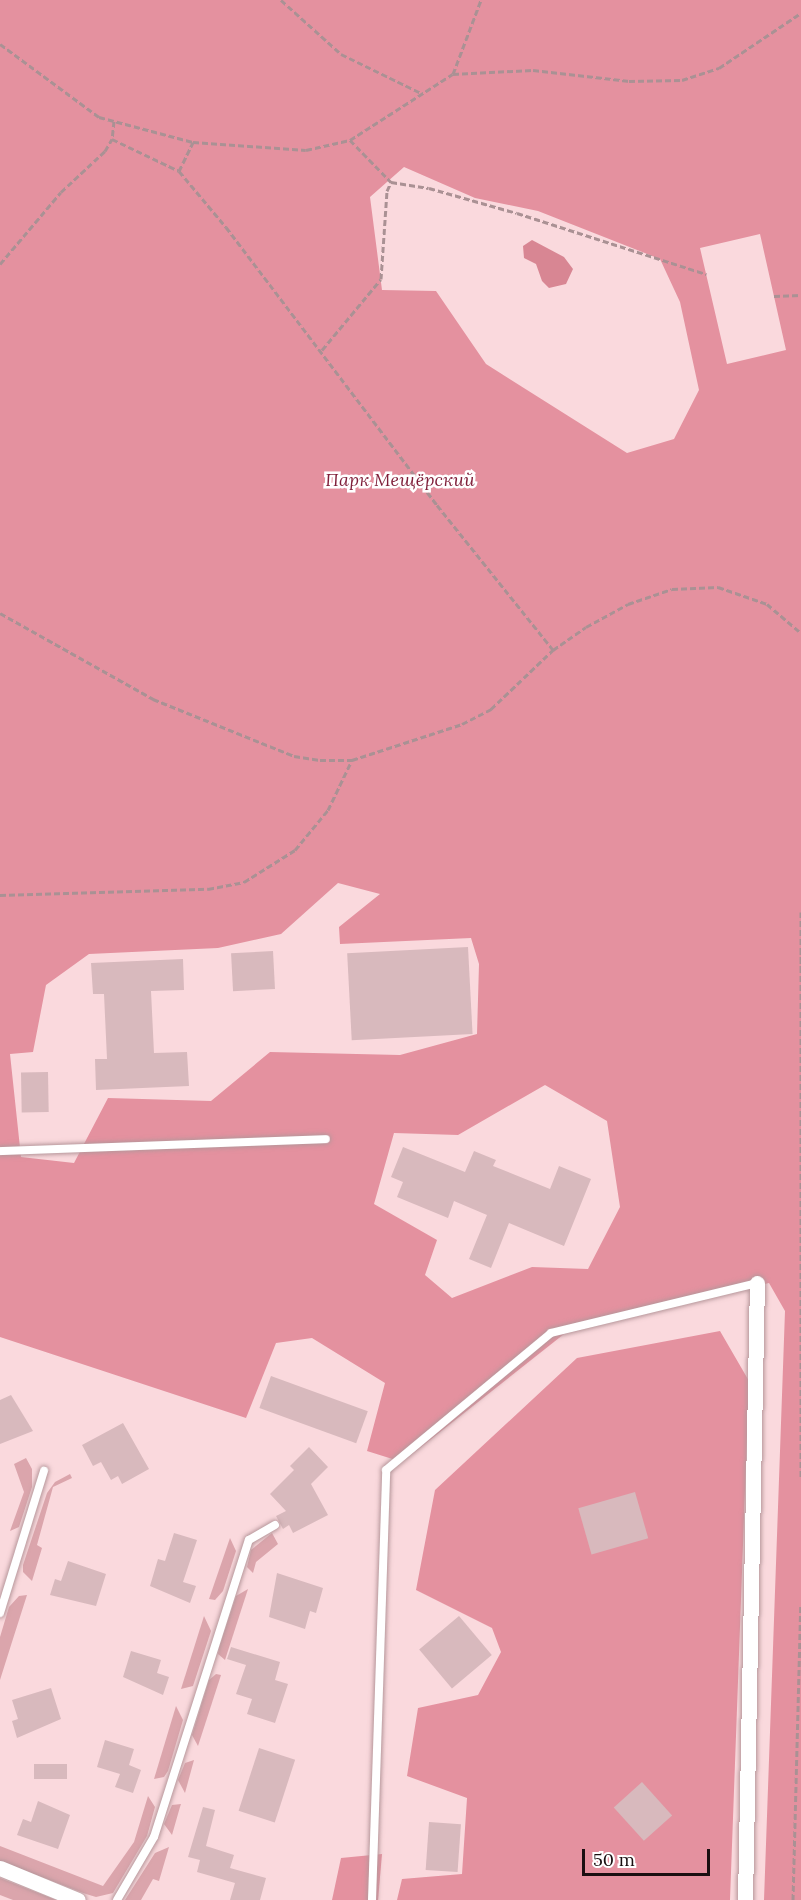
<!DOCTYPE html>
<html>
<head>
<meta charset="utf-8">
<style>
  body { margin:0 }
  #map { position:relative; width:801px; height:1900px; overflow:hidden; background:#fad9dd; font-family:Lora,serif }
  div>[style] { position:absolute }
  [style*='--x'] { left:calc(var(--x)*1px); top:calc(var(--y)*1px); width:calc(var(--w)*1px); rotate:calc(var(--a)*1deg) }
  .green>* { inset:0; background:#dba5ac }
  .forest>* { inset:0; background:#e4919f }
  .water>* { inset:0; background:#d88693 }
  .building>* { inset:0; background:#d8b9bd; transform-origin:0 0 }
  .path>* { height:3px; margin-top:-1.5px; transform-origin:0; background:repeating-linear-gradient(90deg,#aa9194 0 6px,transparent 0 9px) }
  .roads { filter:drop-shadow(0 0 2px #b6979b) drop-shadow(0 0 2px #b6979b) }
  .service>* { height:8px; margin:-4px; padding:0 4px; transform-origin:4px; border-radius:4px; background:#fff }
  .minor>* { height:15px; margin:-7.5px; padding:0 7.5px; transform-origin:7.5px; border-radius:7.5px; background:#fff }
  span { translate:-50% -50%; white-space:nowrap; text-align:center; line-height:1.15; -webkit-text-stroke:5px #fff; paint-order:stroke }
  .park-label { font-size:18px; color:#7f1e39; font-style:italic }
  .scale { position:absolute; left:582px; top:1849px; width:128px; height:27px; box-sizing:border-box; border:3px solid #1a0f11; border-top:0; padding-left:8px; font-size:18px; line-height:21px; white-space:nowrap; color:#1a0f11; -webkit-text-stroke:4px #fff; paint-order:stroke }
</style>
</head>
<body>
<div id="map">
  <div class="green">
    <i style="clip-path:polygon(26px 1458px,32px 1469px,32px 1487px,19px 1527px,10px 1531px,24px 1492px,14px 1464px)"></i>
    <i style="clip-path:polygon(70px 1474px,72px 1478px,53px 1487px,37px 1545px,42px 1548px,32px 1581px,23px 1572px,23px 1565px,47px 1493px,55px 1482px)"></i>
    <i style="clip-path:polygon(272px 1533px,278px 1544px,256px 1562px,253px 1573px,247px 1567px,251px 1550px)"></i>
    <i style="clip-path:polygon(230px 1538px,236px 1551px,223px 1591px,215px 1600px,209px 1599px)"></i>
    <i style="clip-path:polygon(248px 1589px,225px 1660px,218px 1654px,219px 1648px,236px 1596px)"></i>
    <i style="clip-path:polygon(27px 1595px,12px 1642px,0 1680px,0 1637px,9px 1607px,19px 1596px)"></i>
    <i style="clip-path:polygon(204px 1616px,211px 1631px,193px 1686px,181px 1689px)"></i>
    <i style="clip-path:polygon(216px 1674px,221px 1675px,198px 1746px,192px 1735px,209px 1680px)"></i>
    <i style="clip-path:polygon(176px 1706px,183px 1720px,168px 1771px,164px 1777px,154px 1779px)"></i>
    <i style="clip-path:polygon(194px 1760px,185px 1793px,178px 1780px,185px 1763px)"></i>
    <i style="clip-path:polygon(148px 1796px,155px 1807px,147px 1836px,113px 1893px,96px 1897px,86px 1894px,0 1861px,0 1846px,103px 1886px,134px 1842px)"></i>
    <i style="clip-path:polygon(181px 1804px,180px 1807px,172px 1835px,164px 1824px,172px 1805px)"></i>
    <i style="clip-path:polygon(169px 1847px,159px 1881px,153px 1879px,141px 1900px,125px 1900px,155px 1853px)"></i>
    <i style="clip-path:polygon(0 1878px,56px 1900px,13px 1900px,0 1895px)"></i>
  </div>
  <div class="forest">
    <i style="clip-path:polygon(evenodd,0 0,801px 0,801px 1900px,764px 1900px,785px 1311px,769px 1283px,564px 1334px,402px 1462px,367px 1451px,385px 1383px,312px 1338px,276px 1343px,246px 1418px,0 1337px,0 0,404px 167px,475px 198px,538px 211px,660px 259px,680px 302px,699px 390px,674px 439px,627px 453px,486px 364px,436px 291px,382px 290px,370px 197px,404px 167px,0 0,760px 234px,786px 350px,727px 364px,700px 248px,760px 234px,0 0,338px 883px,380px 894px,339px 927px,340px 944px,471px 938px,479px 964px,477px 1034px,400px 1055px,270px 1052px,211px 1101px,108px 1098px,74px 1163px,21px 1157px,10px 1054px,33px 1052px,46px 985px,89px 954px,218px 948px,281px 934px,338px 883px,0 0,545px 1085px,607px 1121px,620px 1207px,588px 1269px,532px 1267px,452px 1298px,425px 1275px,437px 1240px,374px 1204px,394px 1133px,458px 1135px,545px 1085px)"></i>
    <i style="clip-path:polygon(720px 1331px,749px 1381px,730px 1900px,397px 1900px,402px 1879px,462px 1874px,467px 1798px,407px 1776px,418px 1708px,478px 1695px,501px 1652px,492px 1628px,416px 1590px,435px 1490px,577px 1358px)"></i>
    <i style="clip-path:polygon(382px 1854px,378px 1900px,332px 1900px,341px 1858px)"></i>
  </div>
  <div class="water">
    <i style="clip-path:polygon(532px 240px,564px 257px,573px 269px,566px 284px,549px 288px,542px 281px,536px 264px,524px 258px,523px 246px)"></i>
  </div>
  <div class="building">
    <i style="left:468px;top:947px;width:87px;height:121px;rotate:87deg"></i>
    <i style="left:273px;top:951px;width:38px;height:42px;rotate:87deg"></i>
    <i style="clip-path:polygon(183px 959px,184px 990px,151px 991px,154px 1053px,187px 1052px,189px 1086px,96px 1090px,95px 1059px,107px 1059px,104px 994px,93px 994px,91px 963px)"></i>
    <i style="left:48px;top:1072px;width:40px;height:27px;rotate:89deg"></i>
    <i style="clip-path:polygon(403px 1147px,465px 1172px,474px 1151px,496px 1160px,493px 1166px,550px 1189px,559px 1166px,591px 1179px,564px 1246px,509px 1223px,491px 1268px,469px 1259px,487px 1215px,454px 1201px,448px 1218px,397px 1197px,403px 1182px,391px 1177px)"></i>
    <i style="left:271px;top:1376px;width:103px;height:34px;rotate:20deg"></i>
    <i style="clip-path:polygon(11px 1395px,33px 1431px,0 1444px,0 1400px)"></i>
    <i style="clip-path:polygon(123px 1423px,149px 1469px,122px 1484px,118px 1476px,111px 1480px,101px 1462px,93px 1466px,82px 1445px)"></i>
    <i style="clip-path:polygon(309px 1447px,328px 1467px,311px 1484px,328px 1515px,293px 1533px,289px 1525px,283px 1529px,276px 1516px,286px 1511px,270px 1494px,294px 1470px,290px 1466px)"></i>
    <i style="left:635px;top:1492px;width:48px;height:59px;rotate:74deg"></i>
    <i style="clip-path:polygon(174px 1533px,197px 1540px,183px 1582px,196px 1586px,190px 1603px,150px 1586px,158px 1559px,165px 1561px)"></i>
    <i style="clip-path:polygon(68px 1561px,106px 1574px,96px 1606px,50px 1595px,55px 1579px,61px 1581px)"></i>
    <i style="clip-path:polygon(277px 1573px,323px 1588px,316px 1613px,310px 1611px,305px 1629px,269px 1617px)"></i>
    <i style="left:459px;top:1616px;width:51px;height:52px;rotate:50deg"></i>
    <i style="clip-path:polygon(231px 1647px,280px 1662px,275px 1680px,288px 1684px,275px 1723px,247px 1714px,252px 1699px,236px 1694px,246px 1665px,227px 1659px)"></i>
    <i style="clip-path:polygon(131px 1651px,161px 1660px,157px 1673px,169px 1677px,163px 1695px,123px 1677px)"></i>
    <i style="clip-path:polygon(51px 1688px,61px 1719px,17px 1738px,12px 1721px,18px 1719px,12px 1700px)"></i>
    <i style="clip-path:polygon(105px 1740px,134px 1749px,129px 1765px,141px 1770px,133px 1793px,115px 1787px,120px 1774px,97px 1767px)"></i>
    <i style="left:259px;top:1748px;width:38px;height:66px;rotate:18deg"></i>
    <i style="left:67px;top:1764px;width:15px;height:33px;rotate:90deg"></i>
    <i style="left:642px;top:1782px;width:45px;height:38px;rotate:48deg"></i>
    <i style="clip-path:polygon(38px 1801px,70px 1815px,58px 1849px,17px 1835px,23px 1819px,31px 1822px)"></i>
    <i style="clip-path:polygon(203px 1807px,215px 1810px,206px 1846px,234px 1855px,230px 1868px,266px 1878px,260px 1900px,230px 1900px,235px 1883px,197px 1872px,200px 1860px,188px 1857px)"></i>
    <i style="left:429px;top:1822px;width:32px;height:48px;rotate:4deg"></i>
  </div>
  <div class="path">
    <i style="--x:281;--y:0;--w:81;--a:42"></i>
    <i style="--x:341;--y:54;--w:89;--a:26"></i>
    <i style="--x:0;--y:44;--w:123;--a:36.4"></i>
    <i style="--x:99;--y:117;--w:97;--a:14.9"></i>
    <i style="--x:193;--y:142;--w:113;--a:4"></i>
    <i style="--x:306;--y:150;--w:45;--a:-12.8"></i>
    <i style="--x:350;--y:140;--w:122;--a:-32.7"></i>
    <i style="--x:453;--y:74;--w:80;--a:-2.9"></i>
    <i style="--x:533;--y:70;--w:97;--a:6.5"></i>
    <i style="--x:629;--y:81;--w:53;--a:-1.1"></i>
    <i style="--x:682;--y:80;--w:39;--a:-18"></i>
    <i style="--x:719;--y:68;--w:99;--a:-33.9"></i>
    <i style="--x:453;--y:74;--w:79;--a:-69.3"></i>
    <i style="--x:114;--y:121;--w:18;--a:96"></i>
    <i style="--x:112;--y:139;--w:74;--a:25.5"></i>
    <i style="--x:179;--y:171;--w:73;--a:50"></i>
    <i style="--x:226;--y:227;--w:349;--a:52.8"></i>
    <i style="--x:437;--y:505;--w:186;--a:51.3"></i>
    <i style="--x:350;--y:140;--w:59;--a:45.7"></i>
    <i style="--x:391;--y:182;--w:38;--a:9"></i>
    <i style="--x:429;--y:188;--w:91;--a:15.9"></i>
    <i style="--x:517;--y:213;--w:199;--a:17.9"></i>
    <i style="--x:179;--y:171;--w:32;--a:-64"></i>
    <i style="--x:0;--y:264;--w:94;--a:-49.7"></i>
    <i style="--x:61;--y:192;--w:60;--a:-43"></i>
    <i style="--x:105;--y:151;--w:14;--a:-60"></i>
    <i style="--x:774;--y:296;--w:27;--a:-2"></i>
    <i style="--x:322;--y:350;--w:92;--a:-50.3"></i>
    <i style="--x:381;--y:279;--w:88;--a:-86.1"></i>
    <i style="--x:387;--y:191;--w:10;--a:-66"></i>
    <i style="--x:0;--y:613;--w:176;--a:29.3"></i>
    <i style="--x:153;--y:699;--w:152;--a:22"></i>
    <i style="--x:294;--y:756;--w:26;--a:9"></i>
    <i style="--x:320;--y:760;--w:32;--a:0"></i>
    <i style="--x:352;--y:760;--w:116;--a:-18.1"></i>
    <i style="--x:462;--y:724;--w:33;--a:-27"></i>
    <i style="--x:491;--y:709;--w:86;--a:-43.6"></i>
    <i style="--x:553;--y:650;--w:40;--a:-34.9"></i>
    <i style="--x:586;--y:627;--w:48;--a:-28.7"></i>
    <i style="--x:628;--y:604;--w:46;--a:-18.8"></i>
    <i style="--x:672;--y:589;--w:46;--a:-2.5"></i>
    <i style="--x:718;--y:587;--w:52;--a:19.1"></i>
    <i style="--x:767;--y:604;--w:45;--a:40.5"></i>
    <i style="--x:0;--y:895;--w:208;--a:-1.7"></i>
    <i style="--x:208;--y:889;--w:37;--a:-11"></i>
    <i style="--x:244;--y:882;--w:60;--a:-32.1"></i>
    <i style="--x:295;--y:850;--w:52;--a:-50.5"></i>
    <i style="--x:328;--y:810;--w:55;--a:-64.4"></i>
    <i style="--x:801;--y:912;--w:567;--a:90"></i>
    <i style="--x:793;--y:1900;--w:296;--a:-88.5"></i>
  </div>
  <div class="roads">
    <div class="service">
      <i style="--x:0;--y:1151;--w:326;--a:-2.1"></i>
      <i style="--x:0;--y:1613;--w:149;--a:-72.8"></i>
      <i style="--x:117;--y:1900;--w:73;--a:-59.6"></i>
      <i style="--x:154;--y:1837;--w:312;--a:-72.3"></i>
      <i style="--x:249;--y:1540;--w:30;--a:-30"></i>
      <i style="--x:372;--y:1900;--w:430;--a:-88.1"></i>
      <i style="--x:386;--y:1470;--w:214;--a:-39.7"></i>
      <i style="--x:551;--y:1333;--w:212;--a:-13.6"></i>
    </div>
    <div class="minor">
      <i style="--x:0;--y:1868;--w:84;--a:22.3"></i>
      <i style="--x:745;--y:1900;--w:617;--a:-88.89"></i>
    </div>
  </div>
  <div class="park-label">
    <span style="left:400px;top:480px">Парк Мещёрский</span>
  </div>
  <div class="scale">50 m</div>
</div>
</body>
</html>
